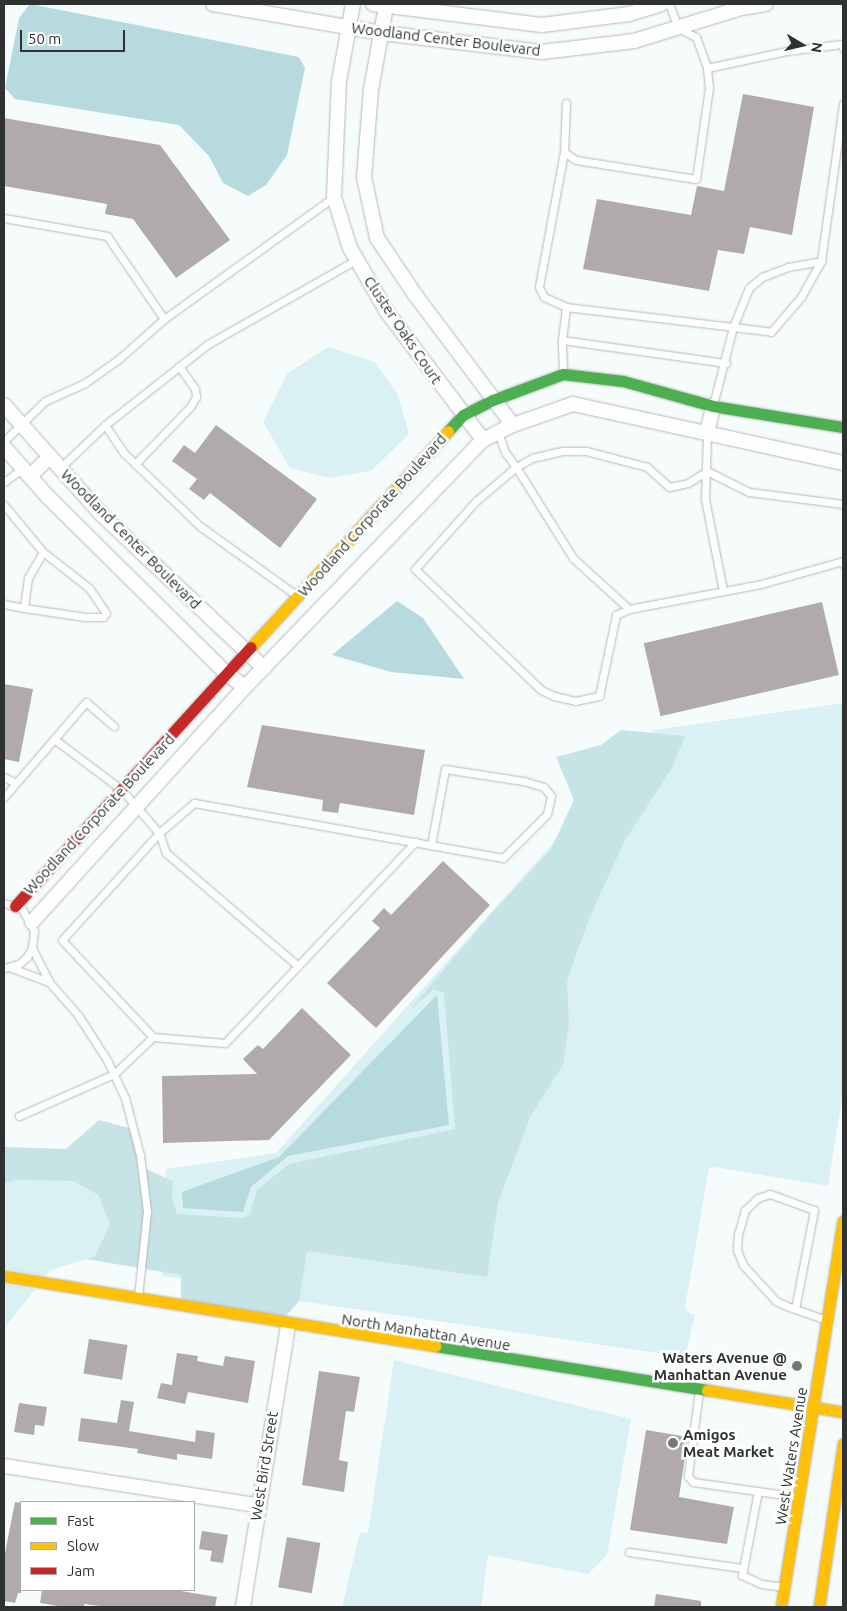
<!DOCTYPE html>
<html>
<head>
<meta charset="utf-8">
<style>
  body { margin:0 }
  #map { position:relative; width:847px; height:1611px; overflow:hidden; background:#f6fbfb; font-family:Ubuntu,sans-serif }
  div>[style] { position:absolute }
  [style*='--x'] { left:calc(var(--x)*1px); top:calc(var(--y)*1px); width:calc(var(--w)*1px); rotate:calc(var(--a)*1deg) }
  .green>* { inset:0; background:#daf1f4 }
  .forest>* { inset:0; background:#c6e3e6 }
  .water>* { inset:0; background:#b7dade }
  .building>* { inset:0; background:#b0aaab; transform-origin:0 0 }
  .roads { filter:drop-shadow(0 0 1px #b6baba) drop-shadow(0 0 1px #b6baba) }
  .lane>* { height:7px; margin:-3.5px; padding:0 3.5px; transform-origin:3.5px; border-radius:3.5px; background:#fefefe }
  .street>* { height:14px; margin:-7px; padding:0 7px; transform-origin:7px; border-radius:7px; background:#fefefe }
  .fast>* { height:11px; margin:-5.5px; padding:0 5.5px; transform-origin:5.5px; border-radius:5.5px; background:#4caf50 }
  .slow>* { height:11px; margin:-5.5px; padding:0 5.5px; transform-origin:5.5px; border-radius:5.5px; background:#ffc107 }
  .jam>* { height:11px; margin:-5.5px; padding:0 5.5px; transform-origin:5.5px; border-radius:5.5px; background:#c62828 }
  .dots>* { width:14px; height:14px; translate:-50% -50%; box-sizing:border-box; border:2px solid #fff; border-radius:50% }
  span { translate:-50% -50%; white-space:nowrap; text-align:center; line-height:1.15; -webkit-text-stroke:5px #fff; paint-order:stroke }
  .street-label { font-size:15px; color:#2e3232 }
  .poi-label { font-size:15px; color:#2e3232; font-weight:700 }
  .right { translate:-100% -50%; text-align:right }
  .left { translate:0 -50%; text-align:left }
  .frame { position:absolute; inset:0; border:5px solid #2e3232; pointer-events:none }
  .legend { position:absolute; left:20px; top:1501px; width:175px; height:90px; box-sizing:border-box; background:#fff; border:1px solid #abadad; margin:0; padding:6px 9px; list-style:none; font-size:15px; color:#2e3232 }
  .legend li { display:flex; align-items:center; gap:10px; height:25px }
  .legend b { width:25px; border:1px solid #abadad }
  .north { position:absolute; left:777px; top:20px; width:50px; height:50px; -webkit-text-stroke:4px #fff; paint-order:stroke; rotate:99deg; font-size:14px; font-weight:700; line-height:20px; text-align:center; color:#2e3232 }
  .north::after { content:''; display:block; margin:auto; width:18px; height:22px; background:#2e3232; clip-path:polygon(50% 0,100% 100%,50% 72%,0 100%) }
  .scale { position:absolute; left:20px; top:30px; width:105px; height:22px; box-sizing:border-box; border:2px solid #2e3232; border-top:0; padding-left:6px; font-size:15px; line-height:18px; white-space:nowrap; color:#2e3232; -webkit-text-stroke:4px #fff; paint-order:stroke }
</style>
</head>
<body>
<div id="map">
  <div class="green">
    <i style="clip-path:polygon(328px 347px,375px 362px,398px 395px,409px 434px,371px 471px,329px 478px,290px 468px,263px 422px,287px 374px)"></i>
    <i style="clip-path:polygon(843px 703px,843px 1092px,828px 1186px,715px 1167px,709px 1168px,685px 1307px,687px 1312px,695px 1315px,685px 1357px,299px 1301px,300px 1296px,162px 1276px,166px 1169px,276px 1153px,654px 730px)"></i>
    <i style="clip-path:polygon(17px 1180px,73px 1181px,98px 1195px,110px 1224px,95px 1256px,51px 1270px,45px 1276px,4px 1269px,4px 1183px)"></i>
    <i style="clip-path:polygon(4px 1284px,35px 1289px,4px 1329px)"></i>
    <i style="clip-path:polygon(394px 1360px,631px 1419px,607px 1555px,588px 1574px,488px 1555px,481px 1607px,342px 1607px,360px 1532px,368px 1533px)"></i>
  </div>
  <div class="forest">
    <i style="clip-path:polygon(621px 730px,685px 736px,672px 768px,624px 842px,588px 921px,567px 981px,569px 1023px,563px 1065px,531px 1115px,498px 1203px,487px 1277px,307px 1251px,299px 1301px,285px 1317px,181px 1299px,181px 1275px,86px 1259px,95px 1256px,110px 1224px,98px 1195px,73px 1181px,17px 1180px,4px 1183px,4px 1147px,66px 1149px,99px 1120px,133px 1129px,146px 1169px,173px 1181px,172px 1197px,177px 1214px,244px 1218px,250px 1214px,257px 1190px,289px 1164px,455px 1129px,444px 993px,434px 989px,408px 1012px,492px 913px,551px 849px,574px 800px,556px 757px,601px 745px)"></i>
  </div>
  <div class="water">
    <i style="clip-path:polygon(30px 4px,299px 57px,305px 68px,287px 155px,266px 185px,248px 196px,223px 183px,209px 156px,179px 125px,15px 99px,5px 88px,19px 18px)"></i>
    <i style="clip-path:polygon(397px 601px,423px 618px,464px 679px,391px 672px,332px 655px)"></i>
    <i style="clip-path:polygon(437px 995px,449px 1125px,288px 1156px,251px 1187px,243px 1212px,183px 1208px,182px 1192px,279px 1157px)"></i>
  </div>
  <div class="building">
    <i style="clip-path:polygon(743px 94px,814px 107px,792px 235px,750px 227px,744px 254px,718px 250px,709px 291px,583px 269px,597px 199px,691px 215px,697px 186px,724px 191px)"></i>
    <i style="clip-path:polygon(4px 118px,160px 145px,230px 240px,176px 278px,133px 219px,105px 214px,107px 204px,4px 186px)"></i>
    <i style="clip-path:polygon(216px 425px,317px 499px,280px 548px,210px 493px,204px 500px,189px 489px,197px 479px,172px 461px,184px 445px,195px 453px)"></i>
    <i style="left:822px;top:602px;width:75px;height:183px;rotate:77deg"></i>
    <i style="clip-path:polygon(4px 684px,33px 689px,19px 762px,4px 759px)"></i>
    <i style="clip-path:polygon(262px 725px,425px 750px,414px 815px,340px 803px,338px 813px,322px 811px,323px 800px,247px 787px)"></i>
    <i style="clip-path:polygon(443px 861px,490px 905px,376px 1028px,327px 983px,380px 928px,372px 921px,384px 908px,391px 915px)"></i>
    <i style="clip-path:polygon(302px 1008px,351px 1055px,269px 1140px,163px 1143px,162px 1076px,257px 1074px,243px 1059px,258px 1045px,263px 1049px)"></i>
    <i style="left:89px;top:1339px;width:39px;height:35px;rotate:9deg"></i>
    <i style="clip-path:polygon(177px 1353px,198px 1356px,197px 1361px,223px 1366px,225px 1356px,255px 1361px,248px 1403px,188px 1392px,185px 1404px,157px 1398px,161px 1383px,172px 1385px)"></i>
    <i style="clip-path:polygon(319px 1371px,360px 1377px,354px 1412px,346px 1411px,339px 1460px,348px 1462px,344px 1492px,302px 1485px)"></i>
    <i style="clip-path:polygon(121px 1400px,134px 1402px,129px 1431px,195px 1442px,196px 1430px,215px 1433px,212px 1459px,177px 1454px,177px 1460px,137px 1453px,138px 1449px,78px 1441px,81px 1418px,117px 1423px)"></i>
    <i style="clip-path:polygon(19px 1403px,47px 1407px,44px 1426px,35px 1425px,34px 1435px,14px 1432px)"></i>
    <i style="clip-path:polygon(646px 1430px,688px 1437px,679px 1497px,734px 1507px,727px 1544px,630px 1530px)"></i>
    <i style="clip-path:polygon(15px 1502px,21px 1503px,21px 1593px,18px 1593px,15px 1603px,4px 1601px,4px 1558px)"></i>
    <i style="clip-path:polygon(202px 1531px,228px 1535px,223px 1563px,210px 1561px,212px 1551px,199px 1549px)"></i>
    <i style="left:287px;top:1537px;width:34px;height:51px;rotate:10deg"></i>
    <i style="clip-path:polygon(42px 1590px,175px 1590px,217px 1597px,215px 1607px,107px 1607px,84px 1604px,84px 1607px,64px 1607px,40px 1603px)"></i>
    <i style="clip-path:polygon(656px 1594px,701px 1601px,701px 1607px,654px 1607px)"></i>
  </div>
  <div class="roads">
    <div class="lane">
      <i style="--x:669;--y:4;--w:26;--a:69"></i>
      <i style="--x:678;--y:28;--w:20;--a:27"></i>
      <i style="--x:696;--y:37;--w:33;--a:70"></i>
      <i style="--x:707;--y:68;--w:82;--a:-12"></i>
      <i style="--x:787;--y:51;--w:55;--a:-7.3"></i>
      <i style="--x:842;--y:44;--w:4;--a:76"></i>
      <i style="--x:566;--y:103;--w:49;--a:92.3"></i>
      <i style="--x:564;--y:152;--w:14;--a:34"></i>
      <i style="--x:576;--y:160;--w:121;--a:9"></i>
      <i style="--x:696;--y:179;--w:92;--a:-81.9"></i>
      <i style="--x:709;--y:88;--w:20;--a:-96"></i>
      <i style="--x:564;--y:152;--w:137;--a:100.5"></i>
      <i style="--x:539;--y:287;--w:11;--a:63"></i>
      <i style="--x:544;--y:297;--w:24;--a:24"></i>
      <i style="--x:4;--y:218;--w:105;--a:9.9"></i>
      <i style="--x:107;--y:236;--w:101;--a:55.5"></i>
      <i style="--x:164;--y:319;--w:209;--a:-35.7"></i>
      <i style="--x:562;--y:340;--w:166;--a:8"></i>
      <i style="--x:563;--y:373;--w:33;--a:-92"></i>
      <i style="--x:562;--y:340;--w:33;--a:-83"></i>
      <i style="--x:566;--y:307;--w:168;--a:6.8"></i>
      <i style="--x:733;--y:327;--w:42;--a:-67.7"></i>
      <i style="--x:749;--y:288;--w:17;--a:-40"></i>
      <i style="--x:762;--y:277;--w:28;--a:-21"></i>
      <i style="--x:788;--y:267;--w:34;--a:-10"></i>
      <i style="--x:821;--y:261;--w:159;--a:-82"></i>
      <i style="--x:713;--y:405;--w:81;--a:-75.6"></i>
      <i style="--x:733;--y:327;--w:38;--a:7"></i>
      <i style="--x:771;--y:332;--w:46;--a:-49.4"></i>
      <i style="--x:801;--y:297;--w:41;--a:-60.9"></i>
      <i style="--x:105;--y:425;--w:34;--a:56"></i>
      <i style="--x:124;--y:453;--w:107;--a:43.9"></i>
      <i style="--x:201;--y:527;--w:117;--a:35.6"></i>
      <i style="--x:498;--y:432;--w:21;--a:71"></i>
      <i style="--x:505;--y:452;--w:19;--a:54"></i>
      <i style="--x:516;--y:467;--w:52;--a:139.6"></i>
      <i style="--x:476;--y:501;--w:91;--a:131.9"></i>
      <i style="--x:415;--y:569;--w:175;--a:43.8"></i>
      <i style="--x:541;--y:690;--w:14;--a:25"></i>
      <i style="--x:554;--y:696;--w:22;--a:13"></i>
      <i style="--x:575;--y:701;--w:25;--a:-12"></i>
      <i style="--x:599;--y:696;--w:83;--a:-78.1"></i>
      <i style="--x:616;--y:615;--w:14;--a:-25"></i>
      <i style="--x:629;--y:609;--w:134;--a:-10.7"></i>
      <i style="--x:761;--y:584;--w:85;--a:-15.7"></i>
      <i style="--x:843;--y:561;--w:3;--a:90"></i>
      <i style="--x:707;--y:433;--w:66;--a:91.7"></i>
      <i style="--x:705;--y:499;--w:94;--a:78.9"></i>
      <i style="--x:4;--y:441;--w:57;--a:-44.3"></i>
      <i style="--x:45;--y:401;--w:44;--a:-24.2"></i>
      <i style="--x:85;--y:383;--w:43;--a:-35.5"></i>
      <i style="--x:120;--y:358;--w:59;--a:-41.6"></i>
      <i style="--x:135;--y:464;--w:79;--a:-46"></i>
      <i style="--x:190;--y:407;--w:12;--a:-59"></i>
      <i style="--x:196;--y:397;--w:8;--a:-97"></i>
      <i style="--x:195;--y:389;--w:28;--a:-125"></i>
      <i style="--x:60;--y:468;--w:62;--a:-43.7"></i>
      <i style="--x:105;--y:425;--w:131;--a:-38.2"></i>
      <i style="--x:208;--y:344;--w:170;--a:-29.6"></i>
      <i style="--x:4;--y:482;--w:24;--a:-36"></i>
      <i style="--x:4;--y:505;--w:61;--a:50.3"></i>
      <i style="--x:43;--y:552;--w:30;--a:120"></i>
      <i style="--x:28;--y:578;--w:30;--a:98"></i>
      <i style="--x:24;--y:608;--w:20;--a:-169"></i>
      <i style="--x:24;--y:608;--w:62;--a:8.4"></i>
      <i style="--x:85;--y:617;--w:18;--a:0"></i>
      <i style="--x:103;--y:617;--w:5;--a:-53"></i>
      <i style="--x:106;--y:613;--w:30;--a:-124"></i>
      <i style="--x:89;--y:588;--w:58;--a:-142"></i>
      <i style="--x:629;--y:609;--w:76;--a:-137.7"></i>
      <i style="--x:573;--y:558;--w:107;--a:-122.1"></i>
      <i style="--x:516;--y:467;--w:18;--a:-29"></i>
      <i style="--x:532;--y:458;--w:31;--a:-13"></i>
      <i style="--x:562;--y:451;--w:24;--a:0"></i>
      <i style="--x:586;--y:451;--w:63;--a:14.7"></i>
      <i style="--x:647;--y:467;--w:30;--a:42"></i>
      <i style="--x:669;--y:487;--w:19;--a:-12"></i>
      <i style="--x:688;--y:483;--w:22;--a:-32"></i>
      <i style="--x:707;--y:471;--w:47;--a:26.6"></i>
      <i style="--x:749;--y:492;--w:95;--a:7.3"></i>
      <i style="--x:4;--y:777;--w:13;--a:27"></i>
      <i style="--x:4;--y:797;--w:125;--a:-49.2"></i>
      <i style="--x:86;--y:702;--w:37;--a:41"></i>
      <i style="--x:4;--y:903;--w:19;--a:18"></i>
      <i style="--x:22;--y:909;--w:25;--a:61"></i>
      <i style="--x:34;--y:931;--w:17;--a:97"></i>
      <i style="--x:32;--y:948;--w:10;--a:119"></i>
      <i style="--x:27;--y:957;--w:11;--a:139"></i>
      <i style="--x:19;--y:964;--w:16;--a:165"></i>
      <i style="--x:32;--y:948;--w:38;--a:63"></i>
      <i style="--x:49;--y:982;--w:44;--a:48.7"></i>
      <i style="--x:78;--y:1015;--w:54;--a:57.2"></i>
      <i style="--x:107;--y:1060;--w:42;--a:64.7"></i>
      <i style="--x:125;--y:1098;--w:59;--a:75.3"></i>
      <i style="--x:140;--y:1155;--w:56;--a:82.9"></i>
      <i style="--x:147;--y:1211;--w:85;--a:96"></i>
      <i style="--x:298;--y:966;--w:174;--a:-139.4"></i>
      <i style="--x:166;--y:853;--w:21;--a:-109"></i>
      <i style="--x:159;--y:833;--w:46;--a:-40.6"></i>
      <i style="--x:194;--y:803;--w:314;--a:10.1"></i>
      <i style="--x:503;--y:858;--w:62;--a:-45"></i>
      <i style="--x:547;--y:814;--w:18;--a:-77"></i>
      <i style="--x:551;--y:796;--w:11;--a:-128"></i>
      <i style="--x:544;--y:787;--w:22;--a:-164"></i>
      <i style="--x:523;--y:781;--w:79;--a:-171.3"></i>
      <i style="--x:445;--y:769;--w:77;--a:100.4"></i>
      <i style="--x:9;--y:967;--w:43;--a:20.6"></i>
      <i style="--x:153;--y:1037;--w:72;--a:4.8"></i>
      <i style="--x:225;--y:1043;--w:277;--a:-46.6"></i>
      <i style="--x:19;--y:1116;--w:104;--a:-23.9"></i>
      <i style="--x:114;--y:1074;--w:54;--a:-43.5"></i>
      <i style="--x:153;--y:1037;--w:133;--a:-133.2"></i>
      <i style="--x:62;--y:940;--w:144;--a:-47.8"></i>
      <i style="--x:159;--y:833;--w:57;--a:-130.7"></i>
      <i style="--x:122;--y:790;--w:85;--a:-143.1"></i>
      <i style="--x:795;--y:1309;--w:101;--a:-79.1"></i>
      <i style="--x:814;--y:1210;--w:47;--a:-160"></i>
      <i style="--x:770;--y:1194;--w:13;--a:162"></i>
      <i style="--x:758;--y:1198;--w:18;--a:137"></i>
      <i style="--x:745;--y:1210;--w:25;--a:106"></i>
      <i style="--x:738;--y:1234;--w:16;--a:94"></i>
      <i style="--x:737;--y:1250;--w:16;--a:68"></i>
      <i style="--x:743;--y:1265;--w:49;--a:47.5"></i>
      <i style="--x:776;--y:1301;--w:14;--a:25"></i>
      <i style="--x:789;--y:1307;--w:40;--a:18.9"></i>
      <i style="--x:699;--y:1391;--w:86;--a:97.4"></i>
      <i style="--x:688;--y:1476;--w:8;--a:50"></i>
      <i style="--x:693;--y:1482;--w:107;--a:8.1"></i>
      <i style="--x:758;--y:1491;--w:86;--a:100.8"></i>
      <i style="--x:742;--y:1575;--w:21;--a:25"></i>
      <i style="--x:761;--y:1584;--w:23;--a:7"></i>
      <i style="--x:629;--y:1552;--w:114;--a:8.1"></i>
    </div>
    <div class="street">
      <i style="--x:213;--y:4;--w:171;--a:9.7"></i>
      <i style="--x:382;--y:33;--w:161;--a:6.8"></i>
      <i style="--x:542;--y:52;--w:93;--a:-6.8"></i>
      <i style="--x:634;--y:41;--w:112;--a:-17.1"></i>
      <i style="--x:741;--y:8;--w:25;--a:-9"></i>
      <i style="--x:353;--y:4;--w:78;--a:100.3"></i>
      <i style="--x:339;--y:81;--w:116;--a:92.5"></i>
      <i style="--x:334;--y:197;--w:53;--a:72.6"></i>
      <i style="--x:350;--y:248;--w:74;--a:60"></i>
      <i style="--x:387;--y:312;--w:160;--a:53.1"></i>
      <i style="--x:373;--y:4;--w:170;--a:7.1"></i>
      <i style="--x:542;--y:25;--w:88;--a:-7.2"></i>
      <i style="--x:629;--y:14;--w:34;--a:-17"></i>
      <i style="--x:386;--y:6;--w:84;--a:100.2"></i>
      <i style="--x:371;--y:89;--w:88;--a:94.5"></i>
      <i style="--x:364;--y:177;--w:62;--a:78"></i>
      <i style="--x:377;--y:238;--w:70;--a:56.1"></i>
      <i style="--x:416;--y:296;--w:161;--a:53.1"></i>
      <i style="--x:4;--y:405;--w:146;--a:48.3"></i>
      <i style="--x:101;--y:514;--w:224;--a:43.4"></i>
      <i style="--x:707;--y:433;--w:28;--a:-77"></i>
      <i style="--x:4;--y:447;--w:68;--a:48.6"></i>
      <i style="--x:49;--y:498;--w:250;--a:44.7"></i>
      <i style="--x:227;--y:674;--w:22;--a:36"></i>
      <i style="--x:30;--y:476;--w:28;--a:-44"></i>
      <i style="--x:32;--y:922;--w:317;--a:-47.8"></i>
      <i style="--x:245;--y:687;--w:343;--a:-46.1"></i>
      <i style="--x:483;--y:440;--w:34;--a:-27"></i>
      <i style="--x:513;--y:425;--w:64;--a:-19.3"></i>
      <i style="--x:573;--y:404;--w:276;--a:12.3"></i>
      <i style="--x:4;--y:1466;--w:255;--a:8.8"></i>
      <i style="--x:243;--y:1607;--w:286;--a:-80.9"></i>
    </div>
    <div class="fast">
      <i style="--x:448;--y:431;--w:22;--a:-47"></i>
      <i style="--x:463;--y:415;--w:34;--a:-27"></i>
      <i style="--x:493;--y:400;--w:75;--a:-20.4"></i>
      <i style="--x:563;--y:374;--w:60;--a:6.7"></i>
      <i style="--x:623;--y:381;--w:93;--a:15.5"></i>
      <i style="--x:713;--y:406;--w:132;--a:9.2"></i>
      <i style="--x:435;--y:1346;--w:276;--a:9.2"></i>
    </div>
    <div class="slow">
      <i style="--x:251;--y:647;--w:292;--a:-47.6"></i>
      <i style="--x:4;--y:1276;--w:437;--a:9.2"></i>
      <i style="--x:707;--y:1390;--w:138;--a:9.2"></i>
      <i style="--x:781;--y:1607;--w:391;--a:-80.9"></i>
      <i style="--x:819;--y:1607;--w:165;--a:-81.6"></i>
    </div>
    <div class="jam">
      <i style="--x:15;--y:906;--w:350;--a:-47.7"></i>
    </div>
  </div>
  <div class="dots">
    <i style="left:797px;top:1366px;background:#747878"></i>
    <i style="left:673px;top:1443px;background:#747878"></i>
  </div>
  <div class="street-label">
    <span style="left:446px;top:39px;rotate:7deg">Woodland Center Boulevard</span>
    <span style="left:403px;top:330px;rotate:56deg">Cluster Oaks Court</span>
    <span style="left:372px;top:515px;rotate:-48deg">Woodland Corporate Boulevard</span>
    <span style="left:131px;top:539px;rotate:45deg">Woodland Center Boulevard</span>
    <span style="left:99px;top:814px;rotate:-47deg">Woodland Corporate Boulevard</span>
    <span style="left:426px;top:1332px;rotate:9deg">North Manhattan Avenue</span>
    <span style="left:791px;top:1456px;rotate:-81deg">West Waters Avenue</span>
    <span style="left:264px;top:1466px;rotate:-81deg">West Bird Street</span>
  </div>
  <div class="poi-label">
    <span class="right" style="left:787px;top:1366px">Waters Avenue @<br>Manhattan Avenue</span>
    <span class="left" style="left:683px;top:1443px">Amigos<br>Meat Market</span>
  </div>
  <div class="frame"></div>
  <ul class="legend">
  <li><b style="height:6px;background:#4caf50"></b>Fast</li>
  <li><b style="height:6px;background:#ffc107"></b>Slow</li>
  <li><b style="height:6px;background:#c62828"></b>Jam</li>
  </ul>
  <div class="north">N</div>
  <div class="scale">50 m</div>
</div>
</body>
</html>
